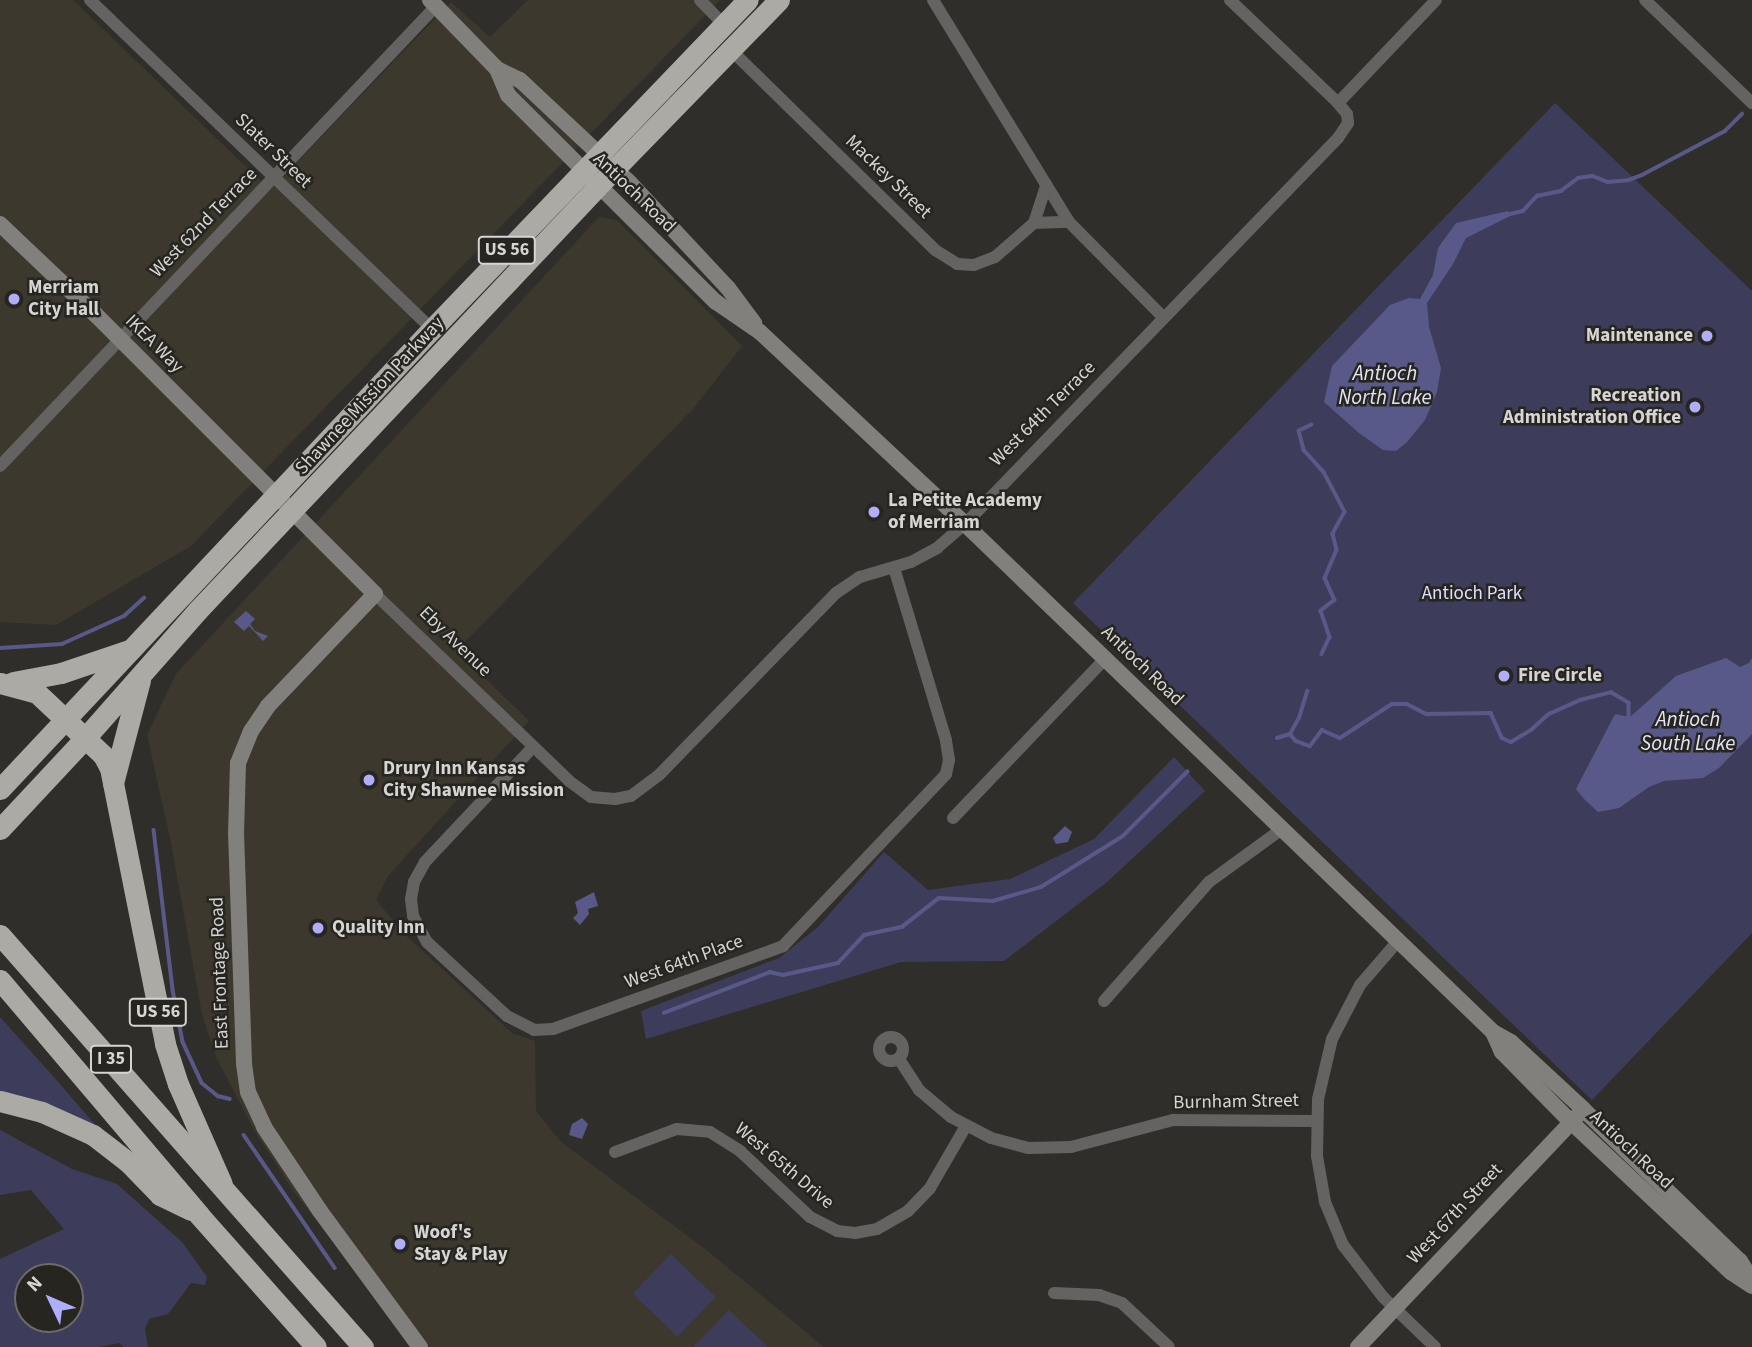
<!DOCTYPE html>
<html>
<head>
<meta charset="utf-8">
<style>
  body { margin:0 }
  #map { position:relative; width:1752px; height:1347px; overflow:hidden; background:#302e2a; font-family:"Source Sans 3",sans-serif }
  div>[style] { position:absolute }
  [style*='--x'] { left:calc(var(--x)*1px); top:calc(var(--y)*1px); width:calc(var(--w)*1px); rotate:calc(var(--a)*1deg) }
  .built>* { inset:0; background:#3c382d }
  .green>* { inset:0; background:#3d3d5b; transform-origin:0 0 }
  .water>* { inset:0; background:#595989 }
  .stream>* { height:3.5px; margin:-1.75px; padding:0 1.75px; transform-origin:1.75px; border-radius:1.75px; background:#595989 }
  .street>* { height:12px; margin:-6px; padding:0 6px; transform-origin:6px; border-radius:6px; background:#646361 }
  .street>.ring { margin:-6px; padding:0; box-sizing:content-box; background:none; border:12px solid #646361; border-radius:50% }
  .secondary>* { height:16px; margin:-8px; padding:0 8px; transform-origin:8px; border-radius:8px; background:#81807c }
  .highway>* { height:21px; margin:-10.5px; padding:0 10.5px; transform-origin:10.5px; border-radius:10.5px; background:#acaaa5 }
  .dots>* { width:19px; height:19px; translate:-50% -50%; box-sizing:border-box; border:4px solid #262520; border-radius:50% }
  span { translate:-50% -50%; white-space:nowrap; text-align:center; line-height:1.15; -webkit-text-stroke:5px #262520; paint-order:stroke }
  .shield-label span { padding:2px 5px; background:#262520; border:2px solid; border-radius:5px; -webkit-text-stroke-width:0 }
  .shield-label { font-size:18px; color:#d6d5d3; font-weight:700 }
  .street-label { font-size:19px; color:#d6d5d3 }
  .poi-label { font-size:19px; color:#d6d5d3; font-weight:700 }
  .left { translate:0 -50%; text-align:left }
  .right { translate:-100% -50%; text-align:right }
  .park-label { font-size:19px; color:#dedffe }
  .water-label { font-size:21px; color:#e2e3f3; font-style:italic }
  .north { position:absolute; left:14px; top:1263px; width:70px; height:70px; box-sizing:border-box; background:#262520; border:2px solid #6c6b68; border-radius:50%; rotate:314deg; font-size:19px; font-weight:700; line-height:28px; text-align:center; color:#d6d5d3 }
  .north::after { content:''; display:block; margin:auto; width:24px; height:32px; background:#afaefa; clip-path:polygon(50% 0,100% 100%,50% 72%,0 100%) }
</style>
</head>
<body>
<div id="map">
  <div class="built">
    <i style="clip-path:polygon(0 0,73px 0,270px 190px,451px 2px,490px 37px,528px 0,720px 0,191px 546px,56px 625px,0 622px)"></i>
    <i style="clip-path:polygon(599px 217px,617px 220px,742px 346px,693px 409px,457px 650px,529px 721px,388px 876px,376px 900px,405px 935px,512px 1033px,535px 1041px,536px 1111px,560px 1141px,704px 1248px,824px 1347px,417px 1347px,296px 1195px,255px 1132px,217px 1059px,202px 1015px,171px 843px,147px 735px,176px 674px)"></i>
  </div>
  <div class="green">
    <i style="clip-path:polygon(1555px 103px,1752px 291px,1752px 933px,1592px 1100px,1073px 603px)"></i>
    <i style="clip-path:polygon(1174px 757px,1205px 791px,1107px 882px,1004px 961px,901px 962px,646px 1039px,641px 1011px,779px 958px,818px 927px,884px 852px,928px 890px,1010px 879px,1094px 839px)"></i>
    <i style="clip-path:polygon(0 1017px,52px 1075px,98px 1128px,0 1098px)"></i>
    <i style="clip-path:polygon(evenodd,0 1130px,72px 1169px,117px 1184px,182px 1242px,207px 1277px,205px 1285px,191px 1283px,168px 1314px,149px 1319px,145px 1329px,148px 1347px,124px 1347px,119px 1343px,99px 1347px,0 1347px,0 1259px,64px 1229px,31px 1190px,0 1195px,0 1130px,28px 1277px,70px 1277px,70px 1319px,28px 1319px,28px 1277px)"></i>
    <i style="left:671px;top:1254px;width:62px;height:55px;rotate:44deg"></i>
    <i style="clip-path:polygon(729px 1310px,768px 1347px,693px 1347px)"></i>
  </div>
  <div class="water">
    <i style="clip-path:polygon(1508px 211px,1510px 216px,1466px 238px,1453px 264px,1427px 303px,1429px 327px,1441px 368px,1437px 392px,1425px 420px,1407px 442px,1396px 451px,1383px 450px,1359px 433px,1324px 402px,1332px 366px,1390px 305px,1409px 298px,1420px 299px,1433px 275px,1438px 248px,1456px 223px)"></i>
    <i style="clip-path:polygon(246px 611px,255px 619px,250px 624px,255px 631px,268px 636px,263px 641px,249px 626px,244px 631px,234px 622px)"></i>
    <i style="clip-path:polygon(1726px 658px,1740px 667px,1749px 663px,1752px 658px,1752px 734px,1719px 768px,1703px 778px,1664px 781px,1649px 787px,1619px 808px,1598px 812px,1584px 799px,1576px 789px,1615px 714px,1630px 717px,1676px 676px)"></i>
    <i style="clip-path:polygon(1065px 826px,1072px 832px,1068px 842px,1056px 844px,1053px 838px)"></i>
    <i style="clip-path:polygon(594px 892px,598px 906px,588px 909px,589px 914px,580px 925px,573px 918px,578px 913px,575px 902px)"></i>
    <i style="clip-path:polygon(582px 1118px,588px 1124px,582px 1139px,569px 1135px,572px 1124px)"></i>
  </div>
  <div class="stream">
    <i style="--x:1510;--y:214;--w:13;--a:-13"></i>
    <i style="--x:1523;--y:211;--w:21;--a:-47"></i>
    <i style="--x:1537;--y:196;--w:25;--a:-12"></i>
    <i style="--x:1561;--y:191;--w:21;--a:-37"></i>
    <i style="--x:1578;--y:178;--w:15;--a:-8"></i>
    <i style="--x:1593;--y:176;--w:16;--a:22"></i>
    <i style="--x:1608;--y:182;--w:21;--a:-5"></i>
    <i style="--x:1629;--y:180;--w:14;--a:-21"></i>
    <i style="--x:1642;--y:175;--w:94;--a:-27.9"></i>
    <i style="--x:1725;--y:131;--w:24;--a:-45"></i>
    <i style="--x:1312;--y:425;--w:14;--a:155"></i>
    <i style="--x:1299;--y:431;--w:20;--a:75"></i>
    <i style="--x:1304;--y:450;--w:30;--a:48"></i>
    <i style="--x:1324;--y:472;--w:45;--a:62.3"></i>
    <i style="--x:1345;--y:512;--w:25;--a:119"></i>
    <i style="--x:1333;--y:534;--w:16;--a:76"></i>
    <i style="--x:1337;--y:550;--w:30;--a:113"></i>
    <i style="--x:1325;--y:578;--w:24;--a:66"></i>
    <i style="--x:1335;--y:600;--w:18;--a:142"></i>
    <i style="--x:1321;--y:611;--w:28;--a:71"></i>
    <i style="--x:1330;--y:637;--w:19;--a:115"></i>
    <i style="--x:0;--y:648;--w:62;--a:-3.7"></i>
    <i style="--x:62;--y:644;--w:68;--a:-24.3"></i>
    <i style="--x:124;--y:616;--w:27;--a:-42"></i>
    <i style="--x:1290;--y:734;--w:9;--a:49"></i>
    <i style="--x:1296;--y:741;--w:15;--a:20"></i>
    <i style="--x:1310;--y:746;--w:20;--a:-53"></i>
    <i style="--x:1322;--y:730;--w:20;--a:24"></i>
    <i style="--x:1340;--y:738;--w:62;--a:-33.2"></i>
    <i style="--x:1392;--y:704;--w:15;--a:0"></i>
    <i style="--x:1407;--y:704;--w:22;--a:27"></i>
    <i style="--x:1427;--y:714;--w:64;--a:-0.9"></i>
    <i style="--x:1491;--y:713;--w:27;--a:66"></i>
    <i style="--x:1502;--y:738;--w:10;--a:24"></i>
    <i style="--x:1511;--y:742;--w:23;--a:-31"></i>
    <i style="--x:1531;--y:730;--w:24;--a:-42"></i>
    <i style="--x:1549;--y:714;--w:34;--a:-24"></i>
    <i style="--x:1580;--y:700;--w:32;--a:-14"></i>
    <i style="--x:1611;--y:692;--w:21;--a:31"></i>
    <i style="--x:1629;--y:703;--w:14;--a:90"></i>
    <i style="--x:1277;--y:738;--w:14;--a:-17"></i>
    <i style="--x:1290;--y:734;--w:18;--a:-61"></i>
    <i style="--x:1299;--y:718;--w:28;--a:-73"></i>
    <i style="--x:154;--y:830;--w:161;--a:83.2"></i>
    <i style="--x:173;--y:990;--w:53;--a:79.1"></i>
    <i style="--x:183;--y:1042;--w:45;--a:65.1"></i>
    <i style="--x:202;--y:1083;--w:21;--a:39"></i>
    <i style="--x:218;--y:1096;--w:12;--a:14"></i>
    <i style="--x:664;--y:1013;--w:114;--a:-21.1"></i>
    <i style="--x:770;--y:972;--w:13;--a:13"></i>
    <i style="--x:783;--y:975;--w:56;--a:-12.3"></i>
    <i style="--x:838;--y:963;--w:38;--a:-47"></i>
    <i style="--x:864;--y:935;--w:39;--a:-12"></i>
    <i style="--x:902;--y:927;--w:47;--a:-38.1"></i>
    <i style="--x:939;--y:898;--w:54;--a:3.2"></i>
    <i style="--x:993;--y:901;--w:50;--a:-16.3"></i>
    <i style="--x:1041;--y:887;--w:97;--a:-31.9"></i>
    <i style="--x:1123;--y:836;--w:91;--a:-45"></i>
    <i style="--x:244;--y:1135;--w:161;--a:55.6"></i>
  </div>
  <div class="street">
    <i style="--x:90;--y:0;--w:475;--a:43.9"></i>
    <i style="--x:700;--y:0;--w:35;--a:46"></i>
    <i style="--x:933;--y:0;--w:260;--a:58.5"></i>
    <i style="--x:1069;--y:222;--w:134;--a:45.3"></i>
    <i style="--x:1230;--y:0;--w:149;--a:43.6"></i>
    <i style="--x:1645;--y:0;--w:149;--a:43.9"></i>
    <i style="--x:731;--y:50;--w:286;--a:44.4"></i>
    <i style="--x:935;--y:250;--w:26;--a:32"></i>
    <i style="--x:957;--y:264;--w:17;--a:3"></i>
    <i style="--x:974;--y:265;--w:22;--a:-21"></i>
    <i style="--x:995;--y:257;--w:52;--a:-41.1"></i>
    <i style="--x:1034;--y:223;--w:35;--a:-2"></i>
    <i style="--x:1034;--y:223;--w:40;--a:-72"></i>
    <i style="--x:0;--y:466;--w:634;--a:-46.53"></i>
    <i style="--x:375;--y:594;--w:269;--a:43.9"></i>
    <i style="--x:569;--y:781;--w:27;--a:36"></i>
    <i style="--x:591;--y:797;--w:24;--a:5"></i>
    <i style="--x:615;--y:799;--w:16;--a:-11"></i>
    <i style="--x:631;--y:796;--w:35;--a:-37"></i>
    <i style="--x:659;--y:775;--w:254;--a:-45.8"></i>
    <i style="--x:836;--y:593;--w:29;--a:-34"></i>
    <i style="--x:860;--y:577;--w:53;--a:-16.4"></i>
    <i style="--x:911;--y:562;--w:30;--a:-28"></i>
    <i style="--x:937;--y:548;--w:37;--a:-41"></i>
    <i style="--x:965;--y:524;--w:537;--a:-45.98"></i>
    <i style="--x:1338;--y:138;--w:18;--a:-56"></i>
    <i style="--x:1348;--y:123;--w:9;--a:-96"></i>
    <i style="--x:1347;--y:114;--w:14;--a:-129"></i>
    <i style="--x:1338;--y:103;--w:142;--a:-46.4"></i>
    <i style="--x:533;--y:747;--w:158;--a:133.2"></i>
    <i style="--x:425;--y:862;--w:23;--a:119"></i>
    <i style="--x:414;--y:882;--w:17;--a:100"></i>
    <i style="--x:411;--y:899;--w:17;--a:83"></i>
    <i style="--x:413;--y:916;--w:30;--a:62"></i>
    <i style="--x:427;--y:942;--w:109;--a:42.8"></i>
    <i style="--x:507;--y:1016;--w:30;--a:27"></i>
    <i style="--x:534;--y:1030;--w:19;--a:-3"></i>
    <i style="--x:553;--y:1029;--w:245;--a:-19.8"></i>
    <i style="--x:783;--y:946;--w:237;--a:-46.5"></i>
    <i style="--x:946;--y:774;--w:14;--a:-78"></i>
    <i style="--x:949;--y:760;--w:20;--a:-99"></i>
    <i style="--x:946;--y:740;--w:180;--a:-106.8"></i>
    <i style="--x:953;--y:818;--w:219;--a:-46.3"></i>
    <i style="--x:1398;--y:941;--w:58;--a:130.8"></i>
    <i style="--x:1360;--y:985;--w:61;--a:117.4"></i>
    <i style="--x:1332;--y:1039;--w:62;--a:103.1"></i>
    <i style="--x:1318;--y:1099;--w:57;--a:91"></i>
    <i style="--x:1317;--y:1156;--w:47;--a:80.1"></i>
    <i style="--x:1325;--y:1202;--w:47;--a:67.3"></i>
    <i style="--x:1343;--y:1245;--w:66;--a:52.4"></i>
    <i style="--x:1383;--y:1297;--w:72;--a:43.9"></i>
    <i style="--x:1104;--y:1001;--w:159;--a:-48.6"></i>
    <i style="--x:1209;--y:882;--w:90;--a:-36"></i>
    <i class="ring" style="left:879px;top:1037px;width:12px;height:12px"></i>
    <i style="--x:899;--y:1059;--w:37;--a:57"></i>
    <i style="--x:919;--y:1090;--w:42;--a:40.2"></i>
    <i style="--x:951;--y:1117;--w:45;--a:27.7"></i>
    <i style="--x:991;--y:1138;--w:38;--a:15"></i>
    <i style="--x:1028;--y:1148;--w:43;--a:-1.3"></i>
    <i style="--x:1071;--y:1147;--w:106;--a:-14.8"></i>
    <i style="--x:1173;--y:1120;--w:144;--a:0.4"></i>
    <i style="--x:615;--y:1152;--w:66;--a:-20.4"></i>
    <i style="--x:677;--y:1129;--w:33;--a:5"></i>
    <i style="--x:710;--y:1132;--w:36;--a:32"></i>
    <i style="--x:740;--y:1151;--w:96;--a:43.3"></i>
    <i style="--x:810;--y:1217;--w:30;--a:27"></i>
    <i style="--x:837;--y:1231;--w:18;--a:6"></i>
    <i style="--x:855;--y:1233;--w:22;--a:-10"></i>
    <i style="--x:877;--y:1229;--w:36;--a:-30"></i>
    <i style="--x:908;--y:1211;--w:32;--a:-46"></i>
    <i style="--x:930;--y:1188;--w:72;--a:-59.9"></i>
    <i style="--x:1054;--y:1293;--w:45;--a:2.5"></i>
    <i style="--x:1099;--y:1295;--w:24;--a:19"></i>
    <i style="--x:1122;--y:1303;--w:64;--a:43.1"></i>
  </div>
  <div class="secondary">
    <i style="--x:430;--y:0;--w:96;--a:45.8"></i>
    <i style="--x:497;--y:69;--w:25;--a:26"></i>
    <i style="--x:520;--y:80;--w:149;--a:43.1"></i>
    <i style="--x:629;--y:182;--w:145;--a:47"></i>
    <i style="--x:728;--y:288;--w:44;--a:53.4"></i>
    <i style="--x:497;--y:69;--w:28;--a:67"></i>
    <i style="--x:508;--y:95;--w:293;--a:44.9"></i>
    <i style="--x:716;--y:302;--w:53;--a:34.3"></i>
    <i style="--x:760;--y:332;--w:281;--a:43.1"></i>
    <i style="--x:965;--y:524;--w:733;--a:43.89"></i>
    <i style="--x:1493;--y:1032;--w:21;--a:29"></i>
    <i style="--x:1511;--y:1042;--w:98;--a:42.9"></i>
    <i style="--x:1583;--y:1109;--w:219;--a:44.1"></i>
    <i style="--x:1740;--y:1261;--w:22;--a:58"></i>
    <i style="--x:0;--y:224;--w:131;--a:43.5"></i>
    <i style="--x:95;--y:314;--w:396;--a:45"></i>
    <i style="--x:375;--y:594;--w:155;--a:133.7"></i>
    <i style="--x:268;--y:706;--w:30;--a:124"></i>
    <i style="--x:251;--y:731;--w:35;--a:112"></i>
    <i style="--x:238;--y:763;--w:70;--a:91.6"></i>
    <i style="--x:236;--y:833;--w:231;--a:88"></i>
    <i style="--x:244;--y:1064;--w:28;--a:82"></i>
    <i style="--x:248;--y:1092;--w:38;--a:65"></i>
    <i style="--x:264;--y:1127;--w:101;--a:56.3"></i>
    <i style="--x:320;--y:1211;--w:169;--a:53.7"></i>
    <i style="--x:1493;--y:1032;--w:22;--a:66"></i>
    <i style="--x:1502;--y:1052;--w:98;--a:45.4"></i>
    <i style="--x:1571;--y:1122;--w:219;--a:43.2"></i>
    <i style="--x:1731;--y:1272;--w:25;--a:34"></i>
    <i style="--x:1358;--y:1347;--w:318;--a:-46.5"></i>
  </div>
  <div class="highway">
    <i style="--x:13;--y:682;--w:49;--a:-10.6"></i>
    <i style="--x:61;--y:673;--w:69;--a:-18.7"></i>
    <i style="--x:0;--y:683;--w:38;--a:15"></i>
    <i style="--x:37;--y:693;--w:91;--a:43.2"></i>
    <i style="--x:103;--y:755;--w:15;--a:62"></i>
    <i style="--x:110;--y:768;--w:281;--a:78.7"></i>
    <i style="--x:165;--y:1044;--w:42;--a:72"></i>
    <i style="--x:178;--y:1084;--w:109;--a:66.3"></i>
    <i style="--x:113;--y:783;--w:106;--a:-75.3"></i>
    <i style="--x:0;--y:789;--w:631;--a:-46.8"></i>
    <i style="--x:432;--y:329;--w:456;--a:-46.2"></i>
    <i style="--x:0;--y:829;--w:126;--a:-46.9"></i>
    <i style="--x:86;--y:737;--w:169;--a:-48.6"></i>
    <i style="--x:198;--y:610;--w:581;--a:-46.67"></i>
    <i style="--x:597;--y:187;--w:261;--a:-45.8"></i>
    <i style="--x:0;--y:935;--w:549;--a:48.62"></i>
    <i style="--x:0;--y:980;--w:308;--a:49.7"></i>
    <i style="--x:199;--y:1215;--w:176;--a:48.4"></i>
    <i style="--x:0;--y:1101;--w:43;--a:14.7"></i>
    <i style="--x:42;--y:1112;--w:56;--a:24.3"></i>
    <i style="--x:93;--y:1135;--w:44;--a:37.6"></i>
    <i style="--x:128;--y:1162;--w:46;--a:45.9"></i>
    <i style="--x:160;--y:1195;--w:34;--a:26"></i>
  </div>
  <div class="dots">
    <i style="left:14px;top:299px;background:#afaefa"></i>
    <i style="left:1707px;top:336px;background:#afaefa"></i>
    <i style="left:1695px;top:407px;background:#afaefa"></i>
    <i style="left:874px;top:512px;background:#afaefa"></i>
    <i style="left:1504px;top:676px;background:#afaefa"></i>
    <i style="left:369px;top:780px;background:#afaefa"></i>
    <i style="left:318px;top:928px;background:#afaefa"></i>
    <i style="left:400px;top:1244px;background:#afaefa"></i>
  </div>
  <div class="shield-label">
    <span style="left:507px;top:250px">US 56</span>
    <span style="left:158px;top:1012px">US 56</span>
    <span style="left:111px;top:1059px">I 35</span>
  </div>
  <div class="street-label">
    <span style="left:273px;top:151px;rotate:44deg">Slater Street</span>
    <span style="left:888px;top:177px;rotate:44deg">Mackey Street</span>
    <span style="left:634px;top:193px;rotate:44deg">Antioch Road</span>
    <span style="left:204px;top:223px;rotate:-46deg">West 62nd Terrace</span>
    <span style="left:154px;top:344px;rotate:45deg">IKEA Way</span>
    <span style="left:370px;top:396px;rotate:-47deg">Shawnee Mission Parkway</span>
    <span style="left:1043px;top:414px;rotate:-45deg">West 64th Terrace</span>
    <span style="left:455px;top:642px;rotate:44deg">Eby Avenue</span>
    <span style="left:1142px;top:666px;rotate:44deg">Antioch Road</span>
    <span style="left:684px;top:962px;rotate:-20deg">West 64th Place</span>
    <span style="left:220px;top:973px;rotate:-92deg">East Frontage Road</span>
    <span style="left:1236px;top:1102px;rotate:-1deg">Burnham Street</span>
    <span style="left:1631px;top:1150px;rotate:43deg">Antioch Road</span>
    <span style="left:784px;top:1166px;rotate:40deg">West 65th Drive</span>
    <span style="left:1455px;top:1214px;rotate:-47deg">West 67th Street</span>
  </div>
  <div class="poi-label">
    <span class="left" style="left:28px;top:299px">Merriam<br>City Hall</span>
    <span class="right" style="left:1693px;top:336px">Maintenance</span>
    <span class="right" style="left:1681px;top:407px">Recreation<br>Administration Office</span>
    <span class="left" style="left:888px;top:512px">La Petite Academy<br>of Merriam</span>
    <span class="left" style="left:1518px;top:676px">Fire Circle</span>
    <span class="left" style="left:383px;top:780px">Drury Inn Kansas<br>City Shawnee Mission</span>
    <span class="left" style="left:332px;top:928px">Quality Inn</span>
    <span class="left" style="left:414px;top:1244px">Woof's<br>Stay &amp; Play</span>
  </div>
  <div class="park-label">
    <span style="left:1472px;top:594px">Antioch Park</span>
  </div>
  <div class="water-label">
    <span style="left:1385px;top:385px">Antioch<br>North Lake</span>
    <span style="left:1688px;top:731px">Antioch<br>South Lake</span>
  </div>
  <div class="north">N</div>
</div>
</body>
</html>
